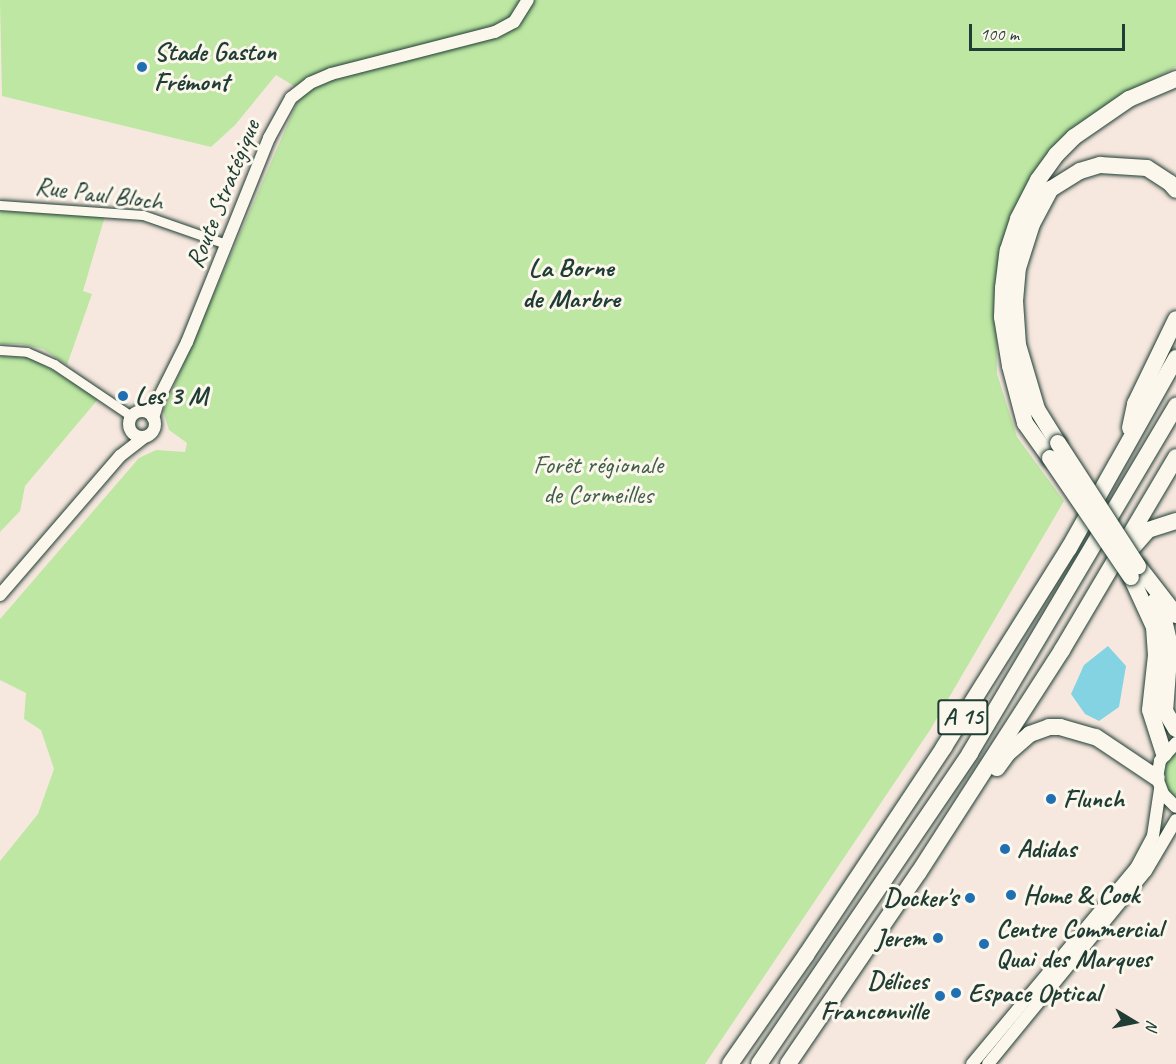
<!DOCTYPE html>
<html>
<head>
<meta charset="utf-8">
<style>
  body { margin:0 }
  #map { position:relative; width:1176px; height:1064px; overflow:hidden; background:#f7e8df; font-family:Caveat,sans-serif }
  div>[style] { position:absolute }
  [style*='--x'] { left:calc(var(--x)*1px); top:calc(var(--y)*1px); width:calc(var(--w)*1px); rotate:calc(var(--a)*1deg) }
  .green>* { inset:0; background:#bde7a3 }
  .water>* { inset:0; background:#84d3e2 }
  .roads { filter:drop-shadow(0 0 2px #1f3d34) drop-shadow(0 0 2px #1f3d34) }
  .street>* { height:9px; margin:-4.5px; padding:0 4.5px; transform-origin:4.5px; border-radius:4.5px; background:#fbf7ec }
  .secondary>* { height:12px; margin:-6px; padding:0 6px; transform-origin:6px; border-radius:6px; background:#fbf7ec }
  .secondary>.ring { margin:-6px; padding:0; box-sizing:content-box; background:none; border:12px solid #fbf7ec; border-radius:50% }
  .highway>* { height:16px; margin:-8px; padding:0 8px; transform-origin:8px; border-radius:8px; background:#fbf7ec }
  .bridges { filter:drop-shadow(0 0 2px #1f3d34) drop-shadow(0 0 2px #1f3d34) }
  .highway-bridge>* { height:16px; margin:-8px; padding:0 8px; transform-origin:8px; border-radius:8px; background:#fbf7ec }
  .dots>* { width:16px; height:16px; translate:-50% -50%; box-sizing:border-box; border:3px solid #fbf7ec; border-radius:50% }
  span { translate:-50% -50%; white-space:nowrap; text-align:center; line-height:1.15; -webkit-text-stroke:6px #fbf7ec; paint-order:stroke }
  .shield-label span { padding:2px 4px; background:#fbf7ec; border:2px solid; border-radius:4px; -webkit-text-stroke-width:0 }
  .shield-label { font-size:24px; color:#1f3d34; font-weight:700 }
  .poi-label { font-size:26px; color:#1f3d34; font-weight:700 }
  .left { translate:0 -50%; text-align:left }
  .right { translate:-100% -50%; text-align:right }
  .street-label { font-size:26px; color:#1f3d34 }
  .park-label { font-size:26px; color:#3f5f4a }
  .neighbourhood-label { font-size:27px; color:#1f3d34; font-weight:700 }
  .north { position:absolute; left:1104px; top:992px; width:60px; height:60px; -webkit-text-stroke:4px #fbf7ec; paint-order:stroke; rotate:100deg; font-size:16px; font-weight:700; line-height:24px; text-align:center; color:#1f3d34 }
  .north::after { content:''; display:block; margin:auto; width:21px; height:27px; background:#1f3d34; clip-path:polygon(50% 0,100% 100%,50% 72%,0 100%) }
  .scale { position:absolute; left:969px; top:24px; width:156px; height:27px; box-sizing:border-box; border:3px solid #1f3d34; border-top:0; padding-left:8px; font-size:18px; line-height:21px; white-space:nowrap; color:#1f3d34; -webkit-text-stroke:4px #fbf7ec; paint-order:stroke }
</style>
</head>
<body>
<div id="map">
  <div class="green">
    <i style="clip-path:polygon(0 0,1176px 0,1176px 67px,1139px 87px,1050px 150px,996px 291px,997px 374px,1017px 437px,1064px 501px,930px 730px,705px 1064px,0 1064px,0 861px,38px 814px,54px 769px,41px 730px,24px 719px,26px 693px,0 680px,0 619px,139px 458px,156px 450px,185px 452px,187px 443px,169px 430px,163px 411px,302px 91px,276px 75px,235px 125px,211px 147px,2px 96px)"></i>
    <i style="clip-path:polygon(0 211px,105px 216px,83px 291px,92px 294px,67px 365px,43px 349px,21px 344px,0 344px)"></i>
    <i style="clip-path:polygon(0 356px,32px 358px,99px 398px,25px 486px,20px 511px,0 532px)"></i>
    <i style="clip-path:polygon(1176px 750px,1176px 798px,1167px 788px,1164px 773px,1168px 759px)"></i>
  </div>
  <div class="water">
    <i style="clip-path:polygon(1108px 646px,1126px 666px,1119px 707px,1099px 721px,1085px 714px,1071px 694px,1084px 665px)"></i>
  </div>
  <div class="roads">
    <div class="street">
      <i style="--x:0;--y:205;--w:143;--a:4"></i>
      <i style="--x:143;--y:215;--w:88;--a:19.3"></i>
      <i style="--x:0;--y:350;--w:27;--a:4"></i>
      <i style="--x:27;--y:352;--w:30;--a:24"></i>
      <i style="--x:54;--y:364;--w:93;--a:34"></i>
    </div>
    <div class="secondary">
      <i class="ring" style="left:129px;top:411px;width:14px;height:14px"></i>
      <i style="--x:153;--y:418;--w:21;--a:-73"></i>
      <i style="--x:159;--y:398;--w:63;--a:-63.4"></i>
      <i style="--x:187;--y:342;--w:220;--a:-68.1"></i>
      <i style="--x:269;--y:138;--w:46;--a:-61.2"></i>
      <i style="--x:291;--y:98;--w:24;--a:-38"></i>
      <i style="--x:310;--y:83;--w:23;--a:-23"></i>
      <i style="--x:331;--y:74;--w:169;--a:-14.4"></i>
      <i style="--x:495;--y:32;--w:21;--a:-28"></i>
      <i style="--x:514;--y:22;--w:26;--a:-58"></i>
      <i style="--x:0;--y:595;--w:184;--a:-49.2"></i>
      <i style="--x:120;--y:456;--w:31;--a:-38"></i>
      <i style="--x:1176;--y:743;--w:24;--a:132"></i>
      <i style="--x:1160;--y:761;--w:17;--a:100"></i>
      <i style="--x:1157;--y:778;--w:17;--a:69"></i>
      <i style="--x:1163;--y:794;--w:18;--a:45"></i>
      <i style="--x:972;--y:1064;--w:256;--a:-50.1"></i>
      <i style="--x:1136;--y:868;--w:36;--a:-62"></i>
      <i style="--x:1153;--y:836;--w:48;--a:-81.5"></i>
      <i style="--x:988;--y:1064;--w:249;--a:-50.7"></i>
      <i style="--x:1146;--y:871;--w:59;--a:-59.5"></i>
    </div>
    <div class="highway">
      <i style="--x:1130;--y:428;--w:25;--a:-78"></i>
      <i style="--x:1135;--y:404;--w:94;--a:-64.2"></i>
      <i style="--x:1058;--y:443;--w:40;--a:-122"></i>
      <i style="--x:1037;--y:409;--w:67;--a:-106.5"></i>
      <i style="--x:1018;--y:345;--w:44;--a:-93.9"></i>
      <i style="--x:1015;--y:301;--w:33;--a:-85"></i>
      <i style="--x:1018;--y:268;--w:46;--a:-72.3"></i>
      <i style="--x:1032;--y:224;--w:40;--a:-62"></i>
      <i style="--x:1051;--y:189;--w:34;--a:-32"></i>
      <i style="--x:1080;--y:171;--w:21;--a:-17"></i>
      <i style="--x:1100;--y:165;--w:47;--a:3.7"></i>
      <i style="--x:1147;--y:168;--w:27;--a:33"></i>
      <i style="--x:1170;--y:183;--w:9;--a:49"></i>
      <i style="--x:1050;--y:458;--w:43;--a:-125.5"></i>
      <i style="--x:1025;--y:423;--w:59;--a:-104.7"></i>
      <i style="--x:1010;--y:366;--w:50;--a:-99.3"></i>
      <i style="--x:1002;--y:317;--w:29;--a:-88"></i>
      <i style="--x:1003;--y:288;--w:38;--a:-83"></i>
      <i style="--x:1008;--y:250;--w:33;--a:-72"></i>
      <i style="--x:1018;--y:219;--w:44;--a:-62.9"></i>
      <i style="--x:1038;--y:180;--w:31;--a:-54"></i>
      <i style="--x:1056;--y:155;--w:25;--a:-45"></i>
      <i style="--x:1074;--y:137;--w:67;--a:-34.6"></i>
      <i style="--x:1129;--y:99;--w:51;--a:-23.1"></i>
      <i style="--x:1134;--y:546;--w:21;--a:-49"></i>
      <i style="--x:1148;--y:530;--w:29;--a:-18"></i>
      <i style="--x:1138;--y:566;--w:62;--a:52.2"></i>
      <i style="--x:1131;--y:577;--w:55;--a:65.3"></i>
      <i style="--x:1154;--y:627;--w:28;--a:86"></i>
      <i style="--x:1156;--y:655;--w:55;--a:96.2"></i>
      <i style="--x:1150;--y:710;--w:46;--a:72.3"></i>
      <i style="--x:1155;--y:601;--w:25;--a:67"></i>
      <i style="--x:1165;--y:624;--w:22;--a:77"></i>
      <i style="--x:1170;--y:645;--w:66;--a:94.3"></i>
      <i style="--x:1165;--y:711;--w:21;--a:59"></i>
      <i style="--x:997;--y:768;--w:17;--a:-54"></i>
      <i style="--x:1007;--y:754;--w:30;--a:-41"></i>
      <i style="--x:1030;--y:734;--w:20;--a:-20"></i>
      <i style="--x:1049;--y:727;--w:11;--a:0"></i>
      <i style="--x:1060;--y:727;--w:37;--a:16"></i>
      <i style="--x:1096;--y:737;--w:73;--a:33.9"></i>
      <i style="--x:730;--y:1064;--w:133;--a:-55.1"></i>
      <i style="--x:806;--y:955;--w:250;--a:-56.4"></i>
      <i style="--x:944;--y:747;--w:235;--a:-57.9"></i>
      <i style="--x:1069;--y:548;--w:218;--a:-60.6"></i>
      <i style="--x:759;--y:1064;--w:376;--a:-55.8"></i>
      <i style="--x:970;--y:753;--w:404;--a:-59.3"></i>
      <i style="--x:788;--y:1064;--w:232;--a:-55.7"></i>
      <i style="--x:919;--y:872;--w:264;--a:-57.2"></i>
      <i style="--x:1062;--y:650;--w:224;--a:-59.4"></i>
    </div>
  </div>
  <div class="bridges">
    <div class="highway-bridge">
      <i style="--x:1058;--y:443;--w:147;--a:57"></i>
      <i style="--x:1050;--y:458;--w:144;--a:55.8"></i>
    </div>
  </div>
  <div class="dots">
    <i style="left:142px;top:67px;background:#1f6fb2"></i>
    <i style="left:123px;top:396px;background:#1f6fb2"></i>
    <i style="left:1051px;top:799px;background:#1f6fb2"></i>
    <i style="left:1005px;top:849px;background:#1f6fb2"></i>
    <i style="left:1011px;top:895px;background:#1f6fb2"></i>
    <i style="left:970px;top:898px;background:#1f6fb2"></i>
    <i style="left:938px;top:938px;background:#1f6fb2"></i>
    <i style="left:984px;top:944px;background:#1f6fb2"></i>
    <i style="left:956px;top:993px;background:#1f6fb2"></i>
    <i style="left:940px;top:996px;background:#1f6fb2"></i>
  </div>
  <div class="shield-label">
    <span style="left:963px;top:717px">A 15</span>
  </div>
  <div class="poi-label">
    <span class="left" style="left:154px;top:67px">Stade Gaston<br>Frémont</span>
    <span class="left" style="left:135px;top:396px">Les 3 M</span>
    <span class="left" style="left:1063px;top:799px">Flunch</span>
    <span class="left" style="left:1017px;top:849px">Adidas</span>
    <span class="left" style="left:1023px;top:895px">Home &amp; Cook</span>
    <span class="right" style="left:958px;top:898px">Docker's</span>
    <span class="left" style="left:996px;top:944px">Centre Commercial<br>Quai des Marques</span>
    <span class="right" style="left:926px;top:938px">Jerem</span>
    <span class="right" style="left:928px;top:996px">Délices<br>Franconville</span>
    <span class="left" style="left:968px;top:993px">Espace Optical</span>
  </div>
  <div class="street-label">
    <span style="left:99px;top:194px;rotate:7deg">Rue Paul Bloch</span>
    <span style="left:223px;top:194px;rotate:-68deg">Route Stratégique</span>
  </div>
  <div class="park-label">
    <span style="left:598px;top:480px">Forêt régionale<br>de Cormeilles</span>
  </div>
  <div class="neighbourhood-label">
    <span style="left:571px;top:283px">La Borne<br>de Marbre</span>
  </div>
  <div class="north">N</div>
  <div class="scale">100 m</div>
</div>
</body>
</html>
